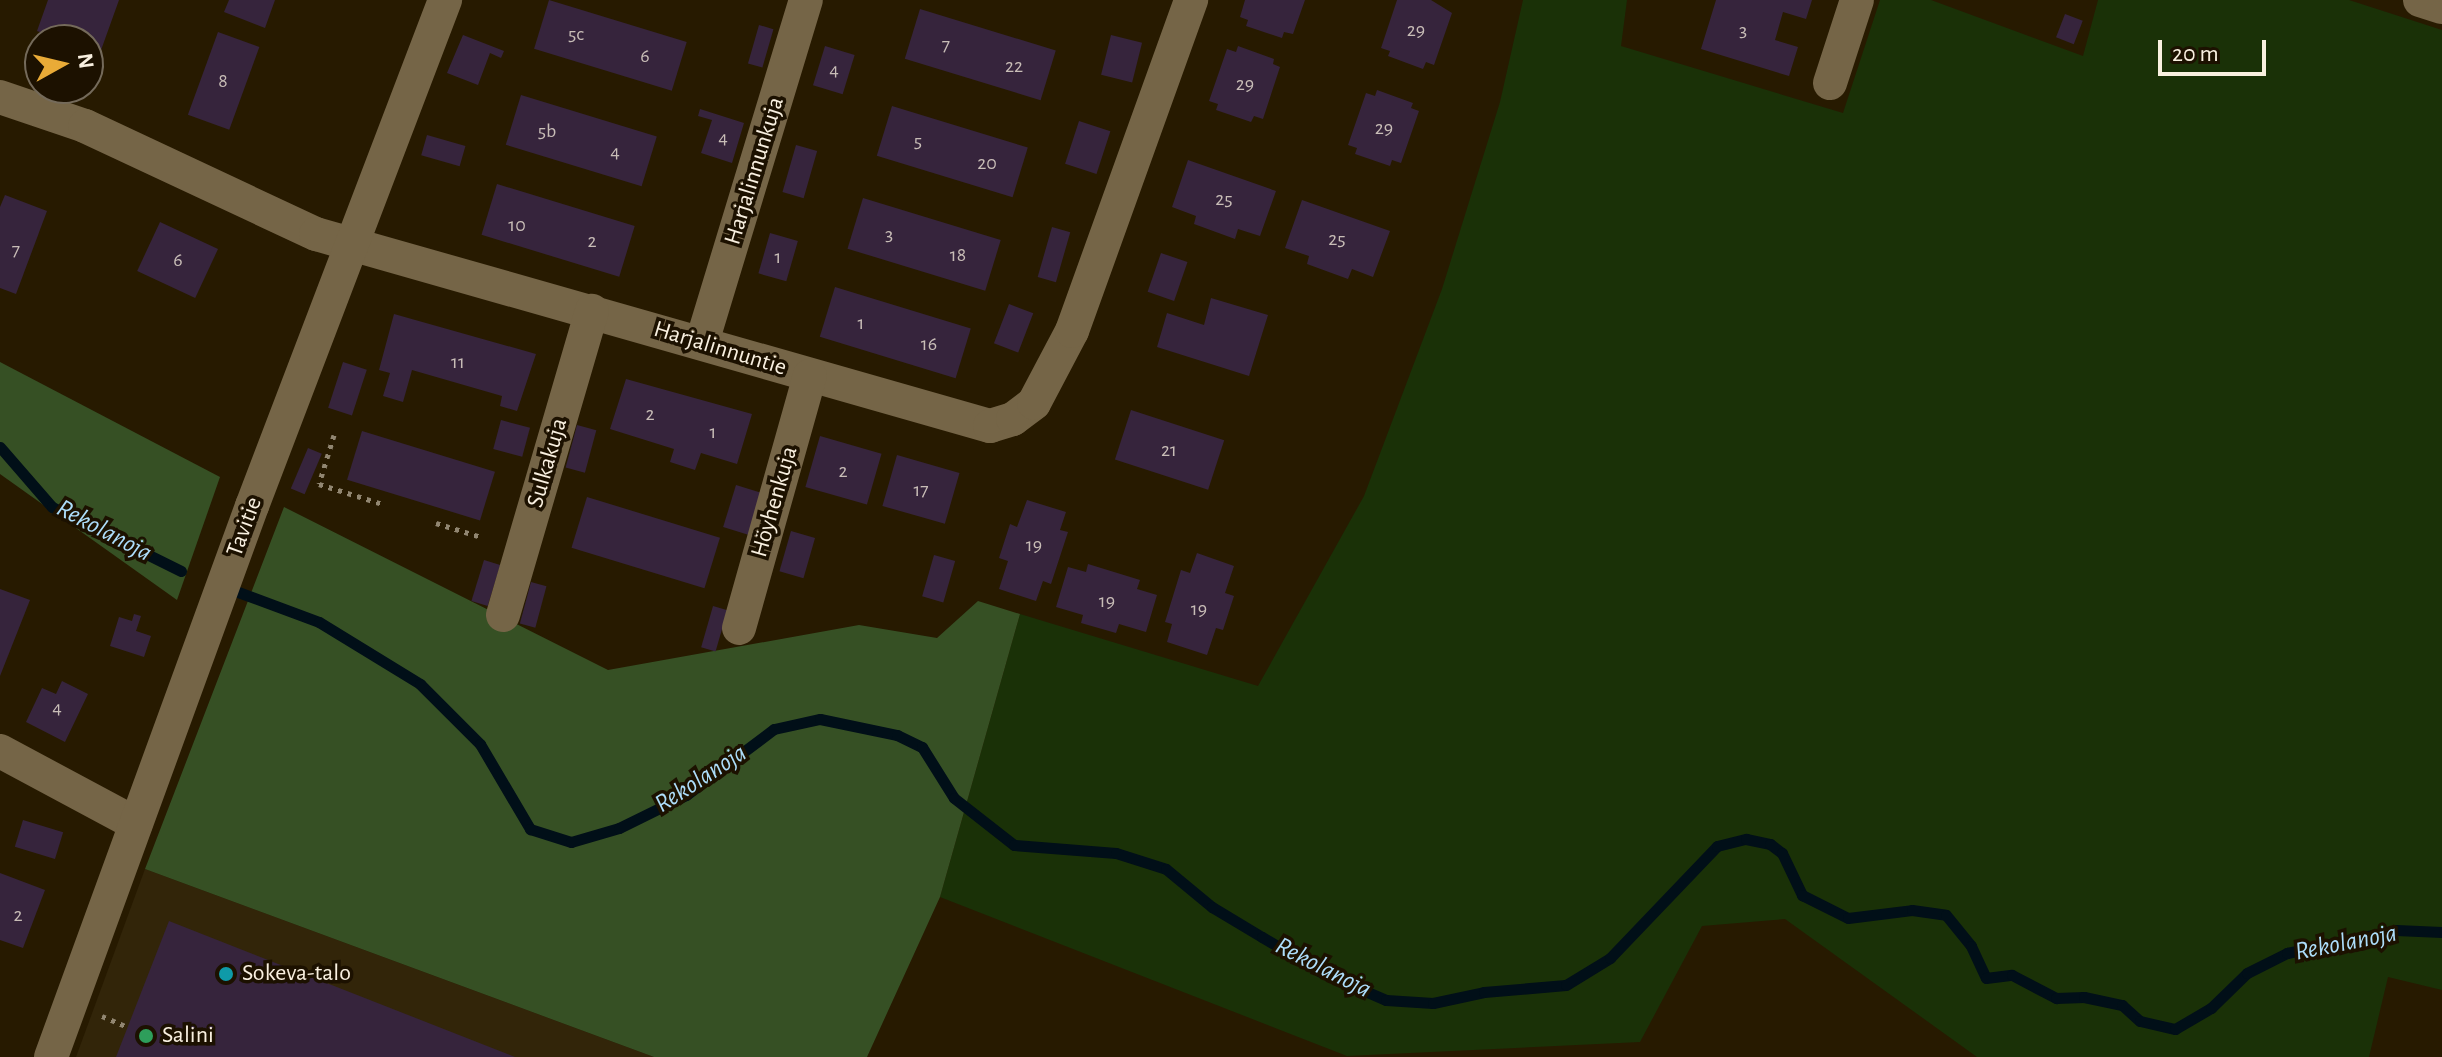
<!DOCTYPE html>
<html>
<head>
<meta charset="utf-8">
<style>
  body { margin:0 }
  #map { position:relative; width:2442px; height:1057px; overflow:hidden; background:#271a00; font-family:"Alegreya Sans",sans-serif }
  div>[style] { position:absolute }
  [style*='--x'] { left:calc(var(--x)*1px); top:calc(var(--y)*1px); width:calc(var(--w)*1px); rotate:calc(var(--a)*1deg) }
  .built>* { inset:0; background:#322509 }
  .green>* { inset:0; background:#1a3107 }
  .forest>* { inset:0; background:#365024 }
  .stream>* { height:11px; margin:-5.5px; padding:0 5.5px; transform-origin:5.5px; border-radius:5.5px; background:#010f18 }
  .building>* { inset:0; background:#36243c; transform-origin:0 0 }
  .path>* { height:5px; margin-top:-2.5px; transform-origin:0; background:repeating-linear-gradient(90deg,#918671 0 4px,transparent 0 10px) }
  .street>* { height:34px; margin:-17px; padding:0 17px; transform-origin:17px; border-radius:17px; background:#756547 }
  .dots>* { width:22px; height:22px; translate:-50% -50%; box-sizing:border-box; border:4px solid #1c1100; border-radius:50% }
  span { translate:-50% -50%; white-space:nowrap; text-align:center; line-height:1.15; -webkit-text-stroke:7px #1c1100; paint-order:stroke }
  .number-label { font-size:20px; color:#c8bdb7 }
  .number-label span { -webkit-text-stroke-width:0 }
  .street-label { font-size:24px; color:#f9f0e0 }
  .poi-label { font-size:24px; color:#f9f0e0 }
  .left { translate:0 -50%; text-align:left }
  .water-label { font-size:26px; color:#adddfa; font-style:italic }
  .north { position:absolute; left:24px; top:24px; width:80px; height:80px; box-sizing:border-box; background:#1c1100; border:2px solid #746a5a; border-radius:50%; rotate:82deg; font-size:22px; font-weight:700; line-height:32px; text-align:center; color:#f9f0e0 }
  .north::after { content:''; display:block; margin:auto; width:28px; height:36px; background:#e9ab37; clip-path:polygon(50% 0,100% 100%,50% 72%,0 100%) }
  .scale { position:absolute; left:2158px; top:40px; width:108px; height:36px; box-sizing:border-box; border:4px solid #f9f0e0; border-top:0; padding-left:10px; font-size:24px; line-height:28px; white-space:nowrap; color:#f9f0e0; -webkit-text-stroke:6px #1c1100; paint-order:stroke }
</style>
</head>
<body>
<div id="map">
  <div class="built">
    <i style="clip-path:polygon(145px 869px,654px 1057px,76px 1057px)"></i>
  </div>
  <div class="green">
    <i style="clip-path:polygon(1523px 0,1627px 0,1621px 46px,1843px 113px,1880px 0,1931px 0,2083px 56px,2098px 0,2349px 0,2442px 30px,2442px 990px,2388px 977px,2369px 1057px,1977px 1057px,1785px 919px,1702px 926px,1640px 1042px,1347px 1056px,940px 897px,1020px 614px,1258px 686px,1364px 496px,1442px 289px,1500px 102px)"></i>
  </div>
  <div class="forest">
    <i style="clip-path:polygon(0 362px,220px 477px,177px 600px,0 474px)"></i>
    <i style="clip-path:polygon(284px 507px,608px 670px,859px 625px,937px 638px,978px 601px,1020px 614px,940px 897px,867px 1057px,654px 1057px,145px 869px)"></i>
  </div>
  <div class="stream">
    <i style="--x:0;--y:447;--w:79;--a:49.1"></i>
    <i style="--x:52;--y:507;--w:144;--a:26.4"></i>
    <i style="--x:238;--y:592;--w:86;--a:20.3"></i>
    <i style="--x:319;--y:622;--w:119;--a:31.5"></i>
    <i style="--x:420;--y:684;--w:85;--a:45"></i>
    <i style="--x:480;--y:744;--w:99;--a:59.5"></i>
    <i style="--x:530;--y:829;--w:43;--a:17.6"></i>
    <i style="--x:571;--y:842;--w:50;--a:-16.3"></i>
    <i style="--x:619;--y:828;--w:75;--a:-26.2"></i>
    <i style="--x:686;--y:795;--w:110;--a:-36.9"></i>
    <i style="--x:774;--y:729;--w:47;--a:-12.3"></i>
    <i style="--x:820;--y:719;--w:79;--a:11.7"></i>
    <i style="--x:897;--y:735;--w:28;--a:26"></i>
    <i style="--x:922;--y:747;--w:60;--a:57.9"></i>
    <i style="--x:954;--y:798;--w:76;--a:38.1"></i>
    <i style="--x:1014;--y:845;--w:102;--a:4.5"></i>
    <i style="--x:1116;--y:853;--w:52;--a:17.7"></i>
    <i style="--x:1166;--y:869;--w:60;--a:39.6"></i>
    <i style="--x:1212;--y:907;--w:58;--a:31"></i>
    <i style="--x:1262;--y:937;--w:69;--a:30.7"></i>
    <i style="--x:1321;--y:972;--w:71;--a:23.3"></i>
    <i style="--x:1386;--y:1000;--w:47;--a:3.7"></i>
    <i style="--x:1433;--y:1003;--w:52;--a:-12.2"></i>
    <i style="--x:1484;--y:992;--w:82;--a:-4.9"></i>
    <i style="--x:1566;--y:985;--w:52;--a:-31.5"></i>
    <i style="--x:1610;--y:958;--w:155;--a:-46.3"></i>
    <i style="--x:1717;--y:846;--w:30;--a:-14"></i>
    <i style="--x:1746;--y:839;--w:25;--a:12"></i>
    <i style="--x:1770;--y:844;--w:15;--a:37"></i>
    <i style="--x:1782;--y:853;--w:47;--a:64.5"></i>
    <i style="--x:1802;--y:895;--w:51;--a:26.6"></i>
    <i style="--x:1848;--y:918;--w:64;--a:-7.1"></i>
    <i style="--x:1912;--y:910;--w:34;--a:8"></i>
    <i style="--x:1946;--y:915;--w:40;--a:51"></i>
    <i style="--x:1971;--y:946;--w:35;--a:65"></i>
    <i style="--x:1986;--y:978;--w:26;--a:-7"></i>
    <i style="--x:2012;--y:975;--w:50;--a:27.6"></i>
    <i style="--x:2056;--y:998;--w:28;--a:-2"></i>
    <i style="--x:2084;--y:997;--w:39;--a:12"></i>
    <i style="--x:2122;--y:1005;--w:24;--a:42"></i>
    <i style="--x:2140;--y:1021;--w:36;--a:13"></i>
    <i style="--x:2175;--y:1029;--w:42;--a:-30.3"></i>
    <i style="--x:2211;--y:1008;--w:50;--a:-44.2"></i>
    <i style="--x:2247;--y:973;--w:45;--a:-26.6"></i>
    <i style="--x:2287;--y:953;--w:111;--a:-11.9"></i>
    <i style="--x:2396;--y:930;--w:46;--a:2.5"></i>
  </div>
  <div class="building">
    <i style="clip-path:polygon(48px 0,119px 0,100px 53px,88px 49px,88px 40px,62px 40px,37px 31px)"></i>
    <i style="clip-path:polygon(229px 0,275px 0,265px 28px,224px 12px)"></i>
    <i style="left:549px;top:0;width:144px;height:51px;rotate:17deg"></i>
    <i style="clip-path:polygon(1245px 0,1305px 0,1293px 34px,1284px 32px,1282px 38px,1246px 26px,1248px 20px,1240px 17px)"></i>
    <i style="clip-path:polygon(1397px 0,1431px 0,1452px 13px,1434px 65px,1426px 62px,1423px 69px,1388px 56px,1390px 51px,1381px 48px)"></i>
    <i style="clip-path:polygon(1716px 0,1812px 0,1806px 19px,1783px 12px,1775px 40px,1798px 47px,1789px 76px,1701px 49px)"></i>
    <i style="left:920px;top:9px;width:142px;height:52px;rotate:17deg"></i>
    <i style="left:2065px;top:14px;width:19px;height:25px;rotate:21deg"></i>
    <i style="left:759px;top:25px;width:15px;height:40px;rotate:16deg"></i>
    <i style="left:218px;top:32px;width:44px;height:88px;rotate:20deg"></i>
    <i style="clip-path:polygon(463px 35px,504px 51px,501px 58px,490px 53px,478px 85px,447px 73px)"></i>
    <i style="left:1111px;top:35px;width:32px;height:41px;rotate:14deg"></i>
    <i style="left:825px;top:46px;width:31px;height:41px;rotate:17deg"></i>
    <i style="clip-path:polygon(1238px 46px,1274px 59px,1273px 64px,1280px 67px,1263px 119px,1254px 116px,1251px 122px,1216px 110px,1218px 104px,1209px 101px,1227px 49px,1236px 52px)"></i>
    <i style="clip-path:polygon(1377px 90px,1413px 103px,1411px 108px,1419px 111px,1401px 163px,1392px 160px,1390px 166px,1355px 154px,1357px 148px,1348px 145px,1366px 93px,1375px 96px)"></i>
    <i style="left:521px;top:95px;width:142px;height:52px;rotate:17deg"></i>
    <i style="left:892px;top:106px;width:142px;height:52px;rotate:17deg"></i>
    <i style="clip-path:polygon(700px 109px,744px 123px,732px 163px,701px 153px,712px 120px,698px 116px)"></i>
    <i style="left:1079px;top:121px;width:33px;height:45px;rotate:18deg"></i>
    <i style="left:427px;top:135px;width:40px;height:21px;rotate:16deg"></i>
    <i style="left:796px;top:145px;width:22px;height:49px;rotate:16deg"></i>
    <i style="clip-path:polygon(1188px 160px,1276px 191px,1260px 236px,1238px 229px,1235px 239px,1194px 224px,1196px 216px,1172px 207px)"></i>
    <i style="left:497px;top:184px;width:144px;height:53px;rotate:17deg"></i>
    <i style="clip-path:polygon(5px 195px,47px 211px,16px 294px,0 288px,0 207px)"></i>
    <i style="left:863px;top:198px;width:144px;height:53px;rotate:17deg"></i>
    <i style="clip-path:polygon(1302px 200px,1390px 231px,1373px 277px,1352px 269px,1348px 279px,1307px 264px,1309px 256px,1285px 248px)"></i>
    <i style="left:160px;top:222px;width:64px;height:54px;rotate:25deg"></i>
    <i style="left:1052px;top:227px;width:19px;height:52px;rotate:16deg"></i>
    <i style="left:770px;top:233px;width:29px;height:42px;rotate:16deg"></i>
    <i style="left:1161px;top:253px;width:28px;height:41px;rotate:19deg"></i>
    <i style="left:835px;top:287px;width:142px;height:52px;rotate:17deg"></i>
    <i style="clip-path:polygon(1211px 298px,1268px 315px,1249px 376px,1157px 347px,1167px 313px,1204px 325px)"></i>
    <i style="left:1009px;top:304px;width:26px;height:42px;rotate:21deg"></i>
    <i style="clip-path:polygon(394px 314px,536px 354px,517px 411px,500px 406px,502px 396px,412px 370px,403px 402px,383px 396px,390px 373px,379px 370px)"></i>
    <i style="left:343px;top:362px;width:25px;height:48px;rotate:18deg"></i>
    <i style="clip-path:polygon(626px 379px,752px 414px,737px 464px,701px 453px,695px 470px,670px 462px,674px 449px,610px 429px)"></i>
    <i style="left:1131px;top:410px;width:98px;height:52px;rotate:18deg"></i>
    <i style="left:501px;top:420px;width:30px;height:30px;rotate:15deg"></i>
    <i style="left:577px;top:425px;width:20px;height:44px;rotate:15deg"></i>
    <i style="left:362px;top:431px;width:139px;height:51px;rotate:17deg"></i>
    <i style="left:820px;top:436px;width:64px;height:53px;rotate:16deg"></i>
    <i style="left:308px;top:448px;width:15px;height:44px;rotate:23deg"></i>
    <i style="left:897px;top:455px;width:65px;height:53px;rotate:16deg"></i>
    <i style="left:736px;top:485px;width:27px;height:44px;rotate:17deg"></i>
    <i style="left:587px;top:497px;width:139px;height:53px;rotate:17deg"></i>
    <i style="clip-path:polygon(1027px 500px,1066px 512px,1060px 530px,1068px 532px,1051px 584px,1043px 581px,1036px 601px,999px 589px,1008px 561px,999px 558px,1010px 524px,1017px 527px)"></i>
    <i style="left:791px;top:531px;width:25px;height:42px;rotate:16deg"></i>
    <i style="clip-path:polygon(1197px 553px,1234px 566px,1225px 593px,1234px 596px,1223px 630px,1216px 628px,1207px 655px,1167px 642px,1172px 624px,1165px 622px,1181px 570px,1190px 573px)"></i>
    <i style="left:934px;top:555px;width:22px;height:43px;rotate:16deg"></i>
    <i style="left:484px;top:560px;width:17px;height:43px;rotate:17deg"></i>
    <i style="clip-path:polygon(1088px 564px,1140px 580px,1137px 589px,1157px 595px,1146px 632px,1119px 624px,1116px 633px,1081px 623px,1083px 615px,1056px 607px,1068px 567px,1086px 572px)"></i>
    <i style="left:531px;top:582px;width:16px;height:43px;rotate:15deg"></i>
    <i style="clip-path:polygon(0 589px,30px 600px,0 676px)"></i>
    <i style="left:713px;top:606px;width:15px;height:43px;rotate:16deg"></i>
    <i style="clip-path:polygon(134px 614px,141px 616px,136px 631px,151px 636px,144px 657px,110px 646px,119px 617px,132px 621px)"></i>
    <i style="clip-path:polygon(62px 681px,88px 694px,65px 742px,26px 722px,42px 688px,56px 694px)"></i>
    <i style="left:23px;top:820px;width:42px;height:28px;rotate:17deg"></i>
    <i style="clip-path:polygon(0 873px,45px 890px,23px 948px,0 940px)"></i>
    <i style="clip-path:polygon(169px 921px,515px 1057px,116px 1057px)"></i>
  </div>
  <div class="path">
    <i style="--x:334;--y:435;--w:51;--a:107"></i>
    <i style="--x:319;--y:484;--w:67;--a:17.4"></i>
    <i style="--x:436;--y:523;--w:47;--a:17.3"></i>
    <i style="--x:102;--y:1016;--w:28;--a:23"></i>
  </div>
  <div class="street">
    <i style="--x:2420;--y:0;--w:23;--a:18"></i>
    <i style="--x:1830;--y:83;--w:87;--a:-72"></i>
    <i style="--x:0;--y:97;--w:90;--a:18.8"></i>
    <i style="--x:85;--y:126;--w:255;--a:25.1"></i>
    <i style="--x:316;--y:234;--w:701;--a:15.9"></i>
    <i style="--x:990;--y:426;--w:24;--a:-17"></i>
    <i style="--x:1013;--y:419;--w:26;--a:-37"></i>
    <i style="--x:1034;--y:403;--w:81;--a:-62.2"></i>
    <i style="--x:1072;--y:331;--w:352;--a:-70.2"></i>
    <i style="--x:702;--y:342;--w:357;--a:-73.1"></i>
    <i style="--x:503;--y:615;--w:317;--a:-73.7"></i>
    <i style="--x:739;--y:628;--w:262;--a:-74.3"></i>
    <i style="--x:0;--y:751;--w:154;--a:28.2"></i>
    <i style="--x:51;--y:1057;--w:587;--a:-69.96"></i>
    <i style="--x:252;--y:506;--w:542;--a:-69.12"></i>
  </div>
  <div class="dots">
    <i style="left:226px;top:974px;background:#0f9aa8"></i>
    <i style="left:146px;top:1036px;background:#2e9e5b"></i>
  </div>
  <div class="number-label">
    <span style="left:1416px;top:30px">29</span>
    <span style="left:1743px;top:30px">3</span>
    <span style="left:576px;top:34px">5c</span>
    <span style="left:946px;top:45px">7</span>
    <span style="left:645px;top:56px">6</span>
    <span style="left:1014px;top:66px">22</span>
    <span style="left:834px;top:70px">4</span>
    <span style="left:223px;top:81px">8</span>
    <span style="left:1245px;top:84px">29</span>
    <span style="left:1384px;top:128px">29</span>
    <span style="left:547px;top:131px">5b</span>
    <span style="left:723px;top:138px">4</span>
    <span style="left:918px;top:141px">5</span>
    <span style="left:615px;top:152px">4</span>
    <span style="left:987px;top:163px">20</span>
    <span style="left:1224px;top:199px">25</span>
    <span style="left:517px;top:225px">10</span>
    <span style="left:889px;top:234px">3</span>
    <span style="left:1337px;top:239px">25</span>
    <span style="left:592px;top:241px">2</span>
    <span style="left:16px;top:250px">7</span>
    <span style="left:958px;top:255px">18</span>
    <span style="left:778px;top:257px">1</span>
    <span style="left:178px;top:260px">6</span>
    <span style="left:861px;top:323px">1</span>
    <span style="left:929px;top:344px">16</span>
    <span style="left:458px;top:362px">11</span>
    <span style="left:650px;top:414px">2</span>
    <span style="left:713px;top:432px">1</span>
    <span style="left:1169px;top:450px">21</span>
    <span style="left:843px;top:471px">2</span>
    <span style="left:921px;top:490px">17</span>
    <span style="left:1034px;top:545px">19</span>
    <span style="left:1107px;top:601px">19</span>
    <span style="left:1199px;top:609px">19</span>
    <span style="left:57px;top:708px">4</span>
    <span style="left:18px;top:915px">2</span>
  </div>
  <div class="street-label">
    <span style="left:755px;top:171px;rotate:-73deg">Harjalinnunkuja</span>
    <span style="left:720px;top:349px;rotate:17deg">Harjalinnuntie</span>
    <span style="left:548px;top:463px;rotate:-74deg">Sulkakuja</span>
    <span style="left:775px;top:502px;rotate:-74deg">Höyhenkuja</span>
    <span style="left:245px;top:527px;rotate:-70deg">Tavitie</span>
  </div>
  <div class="poi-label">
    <span class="left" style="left:242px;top:974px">Sokeva-talo</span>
    <span class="left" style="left:162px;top:1036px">Salini</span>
  </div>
  <div class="water-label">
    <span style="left:104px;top:531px;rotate:28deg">Rekolanoja</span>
    <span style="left:701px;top:779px;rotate:-33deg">Rekolanoja</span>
    <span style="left:2346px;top:943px;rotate:-11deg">Rekolanoja</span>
    <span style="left:1323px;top:968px;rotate:27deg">Rekolanoja</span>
  </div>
  <div class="north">N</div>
  <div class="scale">20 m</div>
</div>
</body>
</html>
